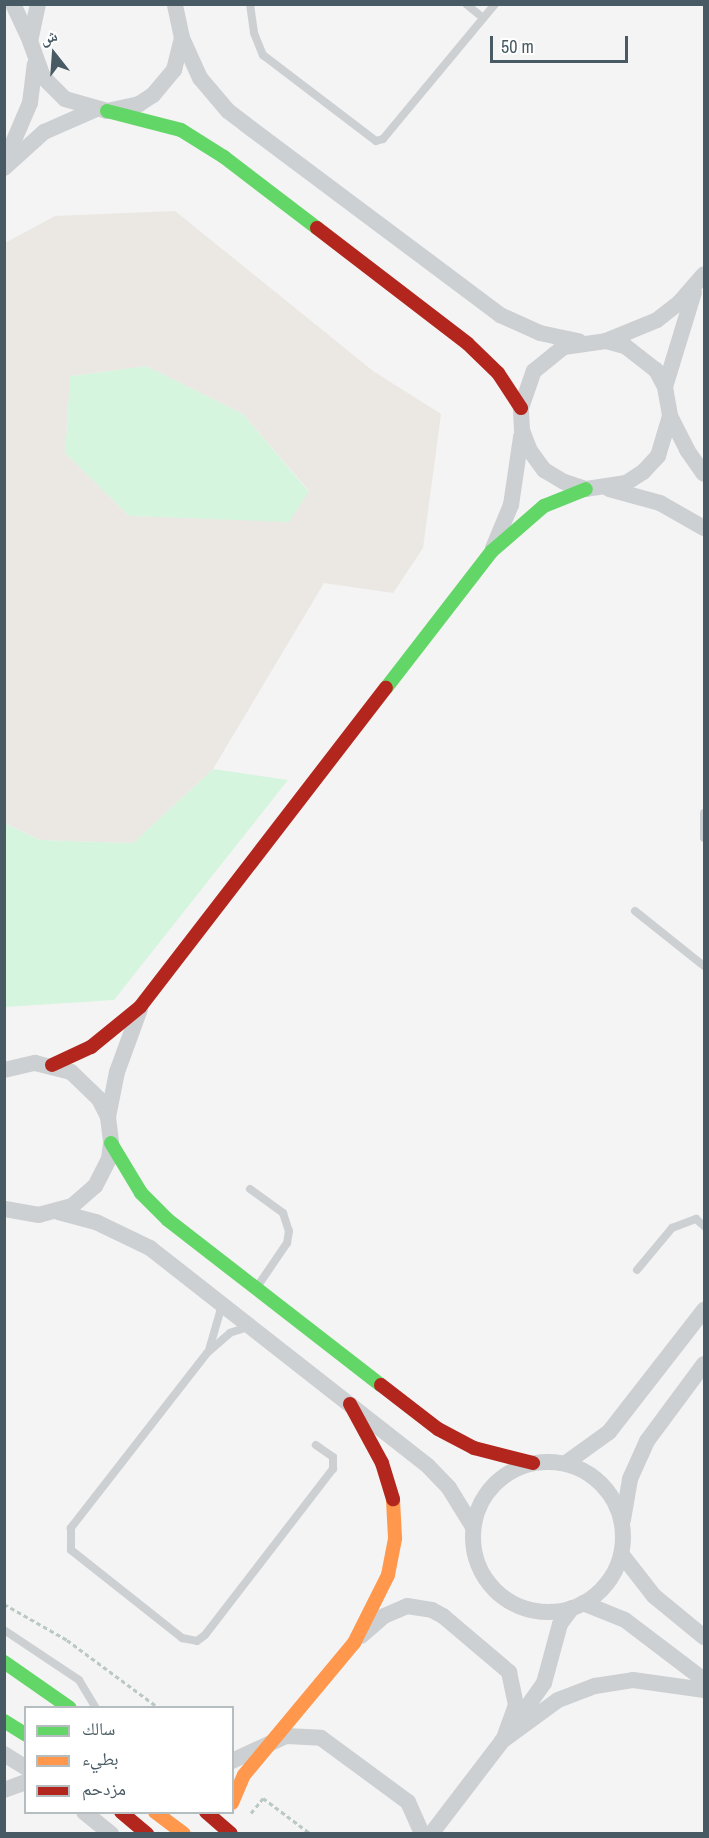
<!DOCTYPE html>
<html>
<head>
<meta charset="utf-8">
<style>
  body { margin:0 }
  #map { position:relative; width:709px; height:1838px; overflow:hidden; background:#f4f4f4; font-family:"Archivo Narrow","Noto Naskh Arabic",sans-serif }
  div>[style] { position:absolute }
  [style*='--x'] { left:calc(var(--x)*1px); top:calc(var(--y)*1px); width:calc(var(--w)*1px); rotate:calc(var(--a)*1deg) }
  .green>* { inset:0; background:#d6f5de }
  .sand>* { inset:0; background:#ebe7e3 }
  .path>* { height:3px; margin-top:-1.5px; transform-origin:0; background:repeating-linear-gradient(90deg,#bac9c2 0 4.5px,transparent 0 7.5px) }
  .lane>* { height:8px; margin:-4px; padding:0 4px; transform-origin:4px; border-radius:4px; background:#cdd0d2 }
  .street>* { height:16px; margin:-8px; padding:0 8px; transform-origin:8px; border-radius:8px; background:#cdd0d2 }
  .street>.ring { margin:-8px; padding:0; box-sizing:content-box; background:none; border:16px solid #cdd0d2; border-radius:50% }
  .fast>* { height:14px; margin:-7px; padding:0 7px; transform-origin:7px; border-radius:7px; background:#63d668 }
  .slow>* { height:14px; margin:-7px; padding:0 7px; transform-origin:7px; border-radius:7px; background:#ff974d }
  .jam>* { height:14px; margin:-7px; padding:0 7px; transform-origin:7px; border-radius:7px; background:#b3261e }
  span { translate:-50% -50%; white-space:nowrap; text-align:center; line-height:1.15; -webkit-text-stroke:6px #fff; paint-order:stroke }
  .frame { position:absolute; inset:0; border:6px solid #485a63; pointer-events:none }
  .legend { position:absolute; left:24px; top:1706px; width:210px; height:108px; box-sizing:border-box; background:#fff; border:2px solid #b6bdc1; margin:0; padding:8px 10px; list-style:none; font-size:18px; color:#485a63 }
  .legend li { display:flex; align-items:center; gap:12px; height:30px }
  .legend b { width:30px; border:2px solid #b6bdc1 }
  .north { position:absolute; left:24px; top:24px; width:60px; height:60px; -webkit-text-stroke:4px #fff; paint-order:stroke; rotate:343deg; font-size:16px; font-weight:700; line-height:24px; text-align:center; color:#485a63 }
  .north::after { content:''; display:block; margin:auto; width:21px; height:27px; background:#485a63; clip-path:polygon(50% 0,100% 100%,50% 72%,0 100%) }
  .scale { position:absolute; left:490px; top:36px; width:138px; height:27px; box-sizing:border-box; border:3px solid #485a63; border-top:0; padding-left:8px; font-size:18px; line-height:21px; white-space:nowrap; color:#485a63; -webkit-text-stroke:4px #fff; paint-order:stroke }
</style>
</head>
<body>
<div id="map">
  <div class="green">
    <i style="clip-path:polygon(146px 366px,243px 414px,309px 492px,289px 523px,129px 516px,65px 453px,70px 376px)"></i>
    <i style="clip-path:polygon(213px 769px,288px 780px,114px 1000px,5px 1007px,4px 823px,40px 840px,133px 843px)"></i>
  </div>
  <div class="sand">
    <i style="clip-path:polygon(evenodd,175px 211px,373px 371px,441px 414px,423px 548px,393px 593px,324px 583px,213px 769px,133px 843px,40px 840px,5px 823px,5px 243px,55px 216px,175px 211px,146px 366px,243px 414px,309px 491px,289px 522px,129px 516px,65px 453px,70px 376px,146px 366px)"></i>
  </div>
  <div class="path">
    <i style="--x:4;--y:1604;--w:73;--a:29.7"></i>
    <i style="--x:67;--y:1640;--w:114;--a:36.5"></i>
    <i style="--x:251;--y:1813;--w:19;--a:-51"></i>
    <i style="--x:263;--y:1798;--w:60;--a:36.9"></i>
  </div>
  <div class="lane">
    <i style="--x:250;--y:4;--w:29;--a:82"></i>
    <i style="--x:254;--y:33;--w:24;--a:68"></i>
    <i style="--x:263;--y:55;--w:142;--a:37.3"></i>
    <i style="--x:376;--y:141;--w:7;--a:-16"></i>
    <i style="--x:383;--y:139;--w:175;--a:-50.3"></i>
    <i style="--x:466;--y:4;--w:22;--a:39"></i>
    <i style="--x:704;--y:813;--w:25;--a:90"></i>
    <i style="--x:635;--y:911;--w:88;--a:38.6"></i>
    <i style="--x:250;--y:1189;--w:41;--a:36"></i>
    <i style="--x:283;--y:1213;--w:19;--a:72"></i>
    <i style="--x:289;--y:1231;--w:12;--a:99"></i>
    <i style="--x:287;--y:1243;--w:53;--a:124.3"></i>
    <i style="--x:637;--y:1270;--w:55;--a:-50.2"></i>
    <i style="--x:672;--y:1228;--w:26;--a:-21"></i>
    <i style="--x:696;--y:1219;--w:11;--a:41"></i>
    <i style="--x:251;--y:1326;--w:22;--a:162"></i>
    <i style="--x:230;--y:1333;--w:30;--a:139"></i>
    <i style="--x:207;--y:1353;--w:222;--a:127.9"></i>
    <i style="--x:71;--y:1528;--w:22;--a:90"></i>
    <i style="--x:71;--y:1550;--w:142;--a:38.4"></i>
    <i style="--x:182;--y:1638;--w:15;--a:11"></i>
    <i style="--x:197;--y:1641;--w:10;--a:-37"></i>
    <i style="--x:205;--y:1635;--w:210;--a:-52.4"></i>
    <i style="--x:333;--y:1469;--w:12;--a:-90"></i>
    <i style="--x:333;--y:1457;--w:21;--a:-145"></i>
    <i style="--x:209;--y:1350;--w:47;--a:-73.9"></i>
    <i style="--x:4;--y:1630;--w:90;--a:33.7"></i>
    <i style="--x:79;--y:1680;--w:33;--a:59"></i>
  </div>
  <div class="street">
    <i style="--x:13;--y:4;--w:38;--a:65"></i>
    <i style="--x:38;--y:4;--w:38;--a:102"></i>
    <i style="--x:30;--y:41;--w:38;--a:70"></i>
    <i style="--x:43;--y:77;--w:31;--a:45"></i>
    <i style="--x:65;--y:99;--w:44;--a:15.9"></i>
    <i style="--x:107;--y:111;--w:33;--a:-12"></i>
    <i style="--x:139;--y:104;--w:17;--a:-33"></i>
    <i style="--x:153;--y:95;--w:33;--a:-50"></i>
    <i style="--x:174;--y:70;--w:33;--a:-76"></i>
    <i style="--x:182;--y:38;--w:35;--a:-102"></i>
    <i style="--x:182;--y:38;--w:44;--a:65.8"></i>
    <i style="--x:200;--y:78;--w:43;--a:49.7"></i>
    <i style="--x:228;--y:111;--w:21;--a:37"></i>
    <i style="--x:245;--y:124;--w:319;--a:36.8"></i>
    <i style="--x:500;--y:315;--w:44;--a:24.2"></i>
    <i style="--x:540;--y:333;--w:40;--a:12"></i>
    <i style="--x:5;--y:161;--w:63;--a:-66.7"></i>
    <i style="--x:30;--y:103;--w:39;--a:-83"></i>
    <i style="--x:4;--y:168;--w:54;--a:-42"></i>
    <i style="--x:44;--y:132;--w:55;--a:-23.7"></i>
    <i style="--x:606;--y:341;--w:20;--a:15"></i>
    <i style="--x:625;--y:346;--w:39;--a:38"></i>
    <i style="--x:656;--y:370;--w:19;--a:62"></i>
    <i style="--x:665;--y:387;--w:29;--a:80"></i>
    <i style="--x:670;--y:416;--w:42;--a:106.7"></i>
    <i style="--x:658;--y:456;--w:22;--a:133"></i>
    <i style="--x:643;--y:472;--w:20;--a:147"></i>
    <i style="--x:626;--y:483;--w:40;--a:171.5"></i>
    <i style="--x:586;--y:489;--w:23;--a:-162"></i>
    <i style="--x:564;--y:482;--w:23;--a:-149"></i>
    <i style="--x:544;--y:470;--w:24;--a:-126"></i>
    <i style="--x:530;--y:451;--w:22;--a:-111"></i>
    <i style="--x:522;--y:430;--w:22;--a:-93"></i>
    <i style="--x:521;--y:408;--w:39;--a:-71"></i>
    <i style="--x:534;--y:371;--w:38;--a:-39"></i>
    <i style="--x:564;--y:347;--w:42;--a:-8.1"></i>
    <i style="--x:606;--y:341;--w:55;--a:-22.4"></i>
    <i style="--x:657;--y:320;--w:28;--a:-38"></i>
    <i style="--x:679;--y:303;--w:38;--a:-49"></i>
    <i style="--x:665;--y:387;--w:99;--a:-73"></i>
    <i style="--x:670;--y:416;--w:38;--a:63"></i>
    <i style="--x:687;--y:450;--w:29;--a:55"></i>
    <i style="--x:609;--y:489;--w:53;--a:15.4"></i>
    <i style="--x:660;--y:503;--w:51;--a:29.6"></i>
    <i style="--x:493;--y:548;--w:47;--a:-67.3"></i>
    <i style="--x:511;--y:505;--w:69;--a:-81.6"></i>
    <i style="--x:4;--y:1070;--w:32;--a:-13"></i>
    <i style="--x:35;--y:1063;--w:37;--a:14"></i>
    <i style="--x:71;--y:1072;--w:39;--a:44"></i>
    <i style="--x:99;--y:1099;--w:20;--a:63"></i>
    <i style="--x:108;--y:1117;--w:26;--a:83"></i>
    <i style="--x:111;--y:1143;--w:16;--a:97"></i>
    <i style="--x:109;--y:1159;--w:30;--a:117"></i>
    <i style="--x:95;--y:1186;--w:30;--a:139"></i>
    <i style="--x:72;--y:1206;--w:34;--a:165"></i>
    <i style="--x:39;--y:1215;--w:36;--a:-170"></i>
    <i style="--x:108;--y:1117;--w:46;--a:-78.7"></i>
    <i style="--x:117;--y:1072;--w:67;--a:-69.9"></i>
    <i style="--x:58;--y:1212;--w:39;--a:15"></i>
    <i style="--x:96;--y:1222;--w:60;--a:25.7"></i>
    <i style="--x:150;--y:1248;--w:353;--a:38.1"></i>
    <i style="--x:428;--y:1466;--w:30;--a:46"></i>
    <i style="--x:449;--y:1488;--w:46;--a:58.4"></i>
    <i class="ring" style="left:473px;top:1462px;width:134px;height:134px"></i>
    <i style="--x:566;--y:1463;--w:53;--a:-35.8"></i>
    <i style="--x:609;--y:1432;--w:155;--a:-52.1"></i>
    <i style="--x:623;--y:1520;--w:42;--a:-80.3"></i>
    <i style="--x:630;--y:1479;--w:42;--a:-65.9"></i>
    <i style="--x:647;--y:1441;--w:96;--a:-53.5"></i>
    <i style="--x:622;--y:1555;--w:52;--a:52"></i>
    <i style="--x:654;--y:1596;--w:65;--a:39.4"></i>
    <i style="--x:583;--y:1603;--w:45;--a:22"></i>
    <i style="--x:625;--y:1620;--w:99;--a:37.2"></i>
    <i style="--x:361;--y:1636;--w:30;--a:-41"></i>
    <i style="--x:384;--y:1616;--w:25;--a:-23"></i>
    <i style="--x:407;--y:1606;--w:25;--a:9"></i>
    <i style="--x:432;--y:1610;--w:13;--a:29"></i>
    <i style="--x:443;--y:1616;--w:87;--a:40.3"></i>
    <i style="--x:509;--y:1672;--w:34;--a:78"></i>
    <i style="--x:516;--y:1705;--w:35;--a:110"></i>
    <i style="--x:515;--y:1724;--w:50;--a:-54.7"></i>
    <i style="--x:544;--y:1683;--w:61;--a:-74.8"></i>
    <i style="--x:560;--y:1624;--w:20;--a:-53"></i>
    <i style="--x:4;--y:1754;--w:26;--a:32"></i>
    <i style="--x:232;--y:1761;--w:60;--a:-24.8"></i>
    <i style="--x:286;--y:1736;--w:35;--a:3"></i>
    <i style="--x:321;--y:1738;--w:108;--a:36.3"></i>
    <i style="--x:408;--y:1802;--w:35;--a:66"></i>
    <i style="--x:4;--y:1790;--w:23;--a:-20"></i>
    <i style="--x:84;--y:1812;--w:35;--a:39"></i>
    <i style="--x:431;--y:1834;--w:117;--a:-52.6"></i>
    <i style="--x:502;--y:1741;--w:69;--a:-36.2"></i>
    <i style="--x:558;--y:1700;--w:40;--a:-21"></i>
    <i style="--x:595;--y:1686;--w:38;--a:-9"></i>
    <i style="--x:633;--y:1680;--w:72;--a:8"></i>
  </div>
  <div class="fast">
    <i style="--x:107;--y:111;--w:76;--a:14.4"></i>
    <i style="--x:181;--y:130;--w:51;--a:32.1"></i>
    <i style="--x:224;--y:157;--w:117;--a:37.4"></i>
    <i style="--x:386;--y:688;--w:173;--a:-52.3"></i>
    <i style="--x:492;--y:551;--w:69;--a:-40.9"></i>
    <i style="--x:544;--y:506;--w:45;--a:-22"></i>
    <i style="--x:111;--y:1143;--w:58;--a:59"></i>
    <i style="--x:141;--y:1193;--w:38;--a:45"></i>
    <i style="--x:168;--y:1220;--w:269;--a:37.8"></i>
    <i style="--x:4;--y:1662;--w:80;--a:34.9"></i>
    <i style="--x:4;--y:1721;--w:26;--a:32"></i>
  </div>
  <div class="slow">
    <i style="--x:232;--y:1803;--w:30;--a:-67"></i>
    <i style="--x:244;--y:1775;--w:172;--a:-50.2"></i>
    <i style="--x:354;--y:1643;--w:76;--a:-63.4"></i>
    <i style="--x:388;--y:1575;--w:38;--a:-79"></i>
    <i style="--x:395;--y:1538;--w:39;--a:-93"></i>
    <i style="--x:155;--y:1812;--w:36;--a:37"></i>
  </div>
  <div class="jam">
    <i style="--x:317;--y:228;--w:190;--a:37.5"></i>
    <i style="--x:468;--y:344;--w:42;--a:44"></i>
    <i style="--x:498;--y:373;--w:42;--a:56.7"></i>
    <i style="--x:52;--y:1065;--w:43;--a:-24.8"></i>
    <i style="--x:91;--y:1047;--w:63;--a:-39.2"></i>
    <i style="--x:140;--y:1007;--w:403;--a:-52.4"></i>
    <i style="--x:381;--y:1385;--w:72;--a:37.7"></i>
    <i style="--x:438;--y:1429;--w:41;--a:27.8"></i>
    <i style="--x:474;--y:1448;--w:61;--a:14.3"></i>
    <i style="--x:350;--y:1404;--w:67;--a:61.5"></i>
    <i style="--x:382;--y:1463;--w:38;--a:73"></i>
    <i style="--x:121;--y:1812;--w:34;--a:40"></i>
    <i style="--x:206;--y:1812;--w:33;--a:41"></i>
  </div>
  <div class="frame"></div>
  <ul class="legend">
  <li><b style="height:8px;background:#63d668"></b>سالك</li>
  <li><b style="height:8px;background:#ff974d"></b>بطيء</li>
  <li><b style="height:8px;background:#b3261e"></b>مزدحم</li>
  </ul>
  <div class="north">ش</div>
  <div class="scale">50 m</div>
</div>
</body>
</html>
